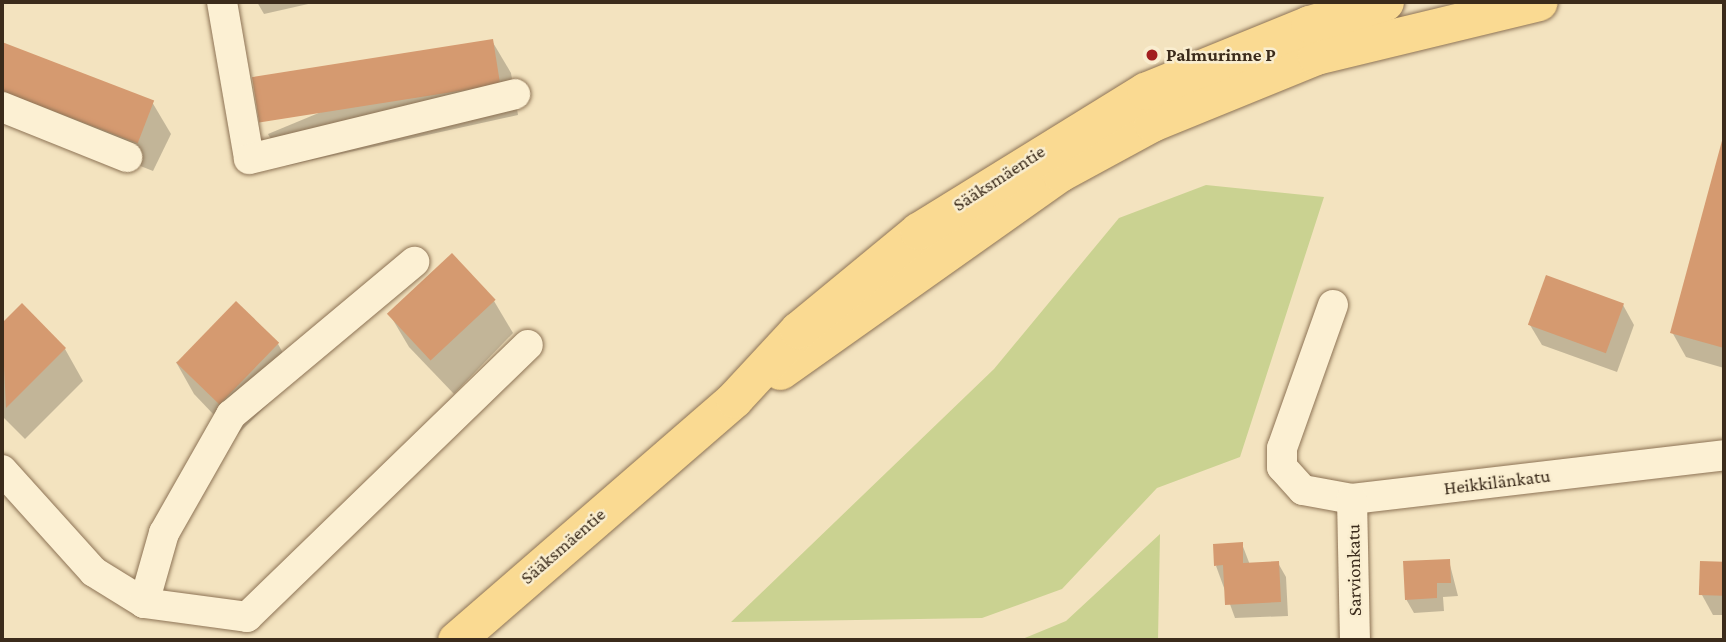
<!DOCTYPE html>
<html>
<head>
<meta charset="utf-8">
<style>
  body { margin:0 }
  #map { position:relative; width:1726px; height:642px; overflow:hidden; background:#f3e3bf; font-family:"Crimson Pro",serif }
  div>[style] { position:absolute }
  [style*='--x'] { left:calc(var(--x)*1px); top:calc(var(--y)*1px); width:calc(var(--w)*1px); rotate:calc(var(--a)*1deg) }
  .green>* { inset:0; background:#cad291 }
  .shadow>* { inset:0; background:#0003 }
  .building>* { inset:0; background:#d59a70; transform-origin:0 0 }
  .roads { filter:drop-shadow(0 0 2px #8d7355) drop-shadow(0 0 2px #8d7355) }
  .minor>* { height:30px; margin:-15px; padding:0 15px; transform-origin:15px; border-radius:15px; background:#fcf0d3 }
  .major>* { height:37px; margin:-18.5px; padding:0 18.5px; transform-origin:18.5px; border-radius:18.5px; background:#fada92 }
  .dots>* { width:19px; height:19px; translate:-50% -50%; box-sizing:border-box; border:4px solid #f9edcf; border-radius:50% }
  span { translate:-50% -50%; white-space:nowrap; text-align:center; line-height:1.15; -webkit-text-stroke:5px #f9edcf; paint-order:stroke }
  .poi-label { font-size:19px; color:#3b2b1b; font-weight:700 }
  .left { translate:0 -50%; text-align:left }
  .street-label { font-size:19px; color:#3b2b1b }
  .frame { position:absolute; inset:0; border:4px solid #3b2b1b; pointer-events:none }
</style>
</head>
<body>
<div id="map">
  <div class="green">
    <i style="clip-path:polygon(1206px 185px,1324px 197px,1240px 457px,1157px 488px,1062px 589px,982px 618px,731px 622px,994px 369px,1119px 218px)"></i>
    <i style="clip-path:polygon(1160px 534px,1158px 640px,1020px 640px,1066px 621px)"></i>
  </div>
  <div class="shadow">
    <i style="clip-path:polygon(257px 2px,317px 2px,264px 14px)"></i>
    <i style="clip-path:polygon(492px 41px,511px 73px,518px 115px,286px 166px,268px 134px)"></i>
    <i style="clip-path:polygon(2px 44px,152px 102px,171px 134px,153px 171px,2px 111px)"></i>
    <i style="clip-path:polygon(1724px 141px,1724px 368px,1686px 357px,1672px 332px)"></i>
    <i style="clip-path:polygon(494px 301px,513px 333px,454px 394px,409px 347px,390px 315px)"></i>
    <i style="clip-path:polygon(1623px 305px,1634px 325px,1617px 372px,1542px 345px,1530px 325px)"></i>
    <i style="clip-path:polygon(22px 306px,65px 349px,83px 381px,25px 439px,2px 416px,2px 326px)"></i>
    <i style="clip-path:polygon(278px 344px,296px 376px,235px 437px,194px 394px,176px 362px)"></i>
    <i style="clip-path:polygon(1242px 544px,1250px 565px,1278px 563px,1286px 577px,1288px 616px,1235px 618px,1216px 566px)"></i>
    <i style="clip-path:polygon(1449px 561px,1458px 596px,1443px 597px,1444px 611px,1414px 613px,1406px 599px)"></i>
    <i style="clip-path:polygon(1702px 563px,1724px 563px,1724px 615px,1713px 615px,1702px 595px)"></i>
  </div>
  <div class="building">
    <i style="left:493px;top:39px;width:46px;height:244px;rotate:81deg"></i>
    <i style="left:2px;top:42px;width:163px;height:46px;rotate:21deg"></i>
    <i style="clip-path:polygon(1723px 137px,1724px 137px,1724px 348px,1670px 333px)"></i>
    <i style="left:452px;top:253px;width:64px;height:89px;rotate:47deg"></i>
    <i style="left:1546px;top:275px;width:83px;height:53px;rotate:20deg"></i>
    <i style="left:236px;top:301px;width:60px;height:86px;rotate:44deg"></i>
    <i style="clip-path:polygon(22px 303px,66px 348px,6px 408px,2px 323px)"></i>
    <i style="clip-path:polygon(1243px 542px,1243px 563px,1279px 561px,1281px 602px,1225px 605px,1223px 565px,1214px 566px,1213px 544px)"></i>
    <i style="clip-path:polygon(1450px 559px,1451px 583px,1437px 583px,1437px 598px,1405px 600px,1403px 561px)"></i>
    <i style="left:1700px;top:561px;width:24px;height:34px;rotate:2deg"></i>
  </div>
  <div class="roads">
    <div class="minor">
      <i style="--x:222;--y:2;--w:159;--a:80.2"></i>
      <i style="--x:249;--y:159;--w:274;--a:-13.7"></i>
      <i style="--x:2;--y:107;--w:135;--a:21.8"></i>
      <i style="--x:1333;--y:305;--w:152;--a:109.6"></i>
      <i style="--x:1282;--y:448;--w:19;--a:90"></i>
      <i style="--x:1282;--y:467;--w:31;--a:48"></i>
      <i style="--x:1303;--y:490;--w:50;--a:10.4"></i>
      <i style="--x:1352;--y:499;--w:375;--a:-6.7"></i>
      <i style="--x:2;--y:470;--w:137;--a:48"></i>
      <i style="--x:94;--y:572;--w:59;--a:31.8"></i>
      <i style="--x:144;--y:603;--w:104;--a:7.7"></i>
      <i style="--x:247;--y:617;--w:391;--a:-44.1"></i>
      <i style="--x:1352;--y:499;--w:141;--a:88.8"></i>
      <i style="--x:144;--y:603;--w:73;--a:-74.1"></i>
      <i style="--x:164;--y:533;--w:136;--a:-60.4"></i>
      <i style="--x:231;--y:415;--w:239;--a:-39.9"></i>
    </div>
    <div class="major">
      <i style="--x:780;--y:371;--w:343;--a:-35.3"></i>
      <i style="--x:1060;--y:173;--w:105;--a:-28.5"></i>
      <i style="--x:1152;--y:123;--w:177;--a:-22.2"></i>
      <i style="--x:1316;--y:56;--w:229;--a:-13.6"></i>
      <i style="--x:456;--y:640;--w:368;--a:-40.9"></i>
      <i style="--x:734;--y:399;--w:94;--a:-47.2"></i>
      <i style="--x:798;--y:330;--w:156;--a:-39.5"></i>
      <i style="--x:918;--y:231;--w:267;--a:-31.7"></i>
      <i style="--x:1145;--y:91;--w:177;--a:-22.2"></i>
      <i style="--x:1309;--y:24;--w:79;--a:-16.1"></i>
    </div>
  </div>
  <div class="dots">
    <i style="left:1152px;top:55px;background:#a31e1f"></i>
  </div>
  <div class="poi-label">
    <span class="left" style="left:1166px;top:55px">Palmurinne P</span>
  </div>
  <div class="street-label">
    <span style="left:999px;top:178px;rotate:-33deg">Sääksmäentie</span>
    <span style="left:1497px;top:482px;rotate:-7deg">Heikkilänkatu</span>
    <span style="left:563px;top:546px;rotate:-41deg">Sääksmäentie</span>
    <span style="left:1354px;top:570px;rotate:-91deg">Sarvionkatu</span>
  </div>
  <div class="frame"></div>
</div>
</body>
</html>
